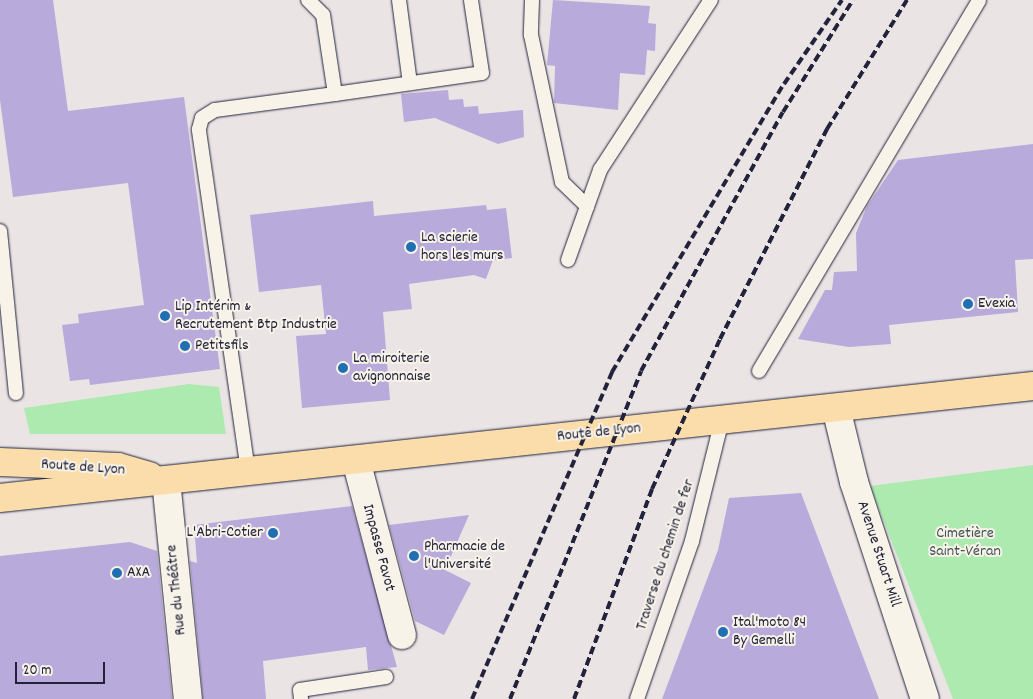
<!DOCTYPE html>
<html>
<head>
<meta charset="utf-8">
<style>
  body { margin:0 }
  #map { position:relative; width:1033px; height:699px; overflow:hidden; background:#eae4e5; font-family:Dekko,sans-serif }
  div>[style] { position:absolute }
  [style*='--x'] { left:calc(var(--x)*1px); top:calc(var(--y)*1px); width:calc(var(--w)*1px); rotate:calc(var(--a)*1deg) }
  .green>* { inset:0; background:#adeab0 }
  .building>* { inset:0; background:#b8aada }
  .roads { filter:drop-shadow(0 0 1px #22223b) drop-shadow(0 0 1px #22223b) }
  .service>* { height:14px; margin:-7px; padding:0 7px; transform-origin:7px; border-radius:7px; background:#f7f3e8 }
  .minor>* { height:28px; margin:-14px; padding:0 14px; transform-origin:14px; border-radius:14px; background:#f7f3e8 }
  .tertiary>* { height:28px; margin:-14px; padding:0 14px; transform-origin:14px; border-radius:14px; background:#f7f3e8 }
  .primary>* { height:28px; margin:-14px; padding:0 14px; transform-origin:14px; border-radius:14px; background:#faddab }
  .rail>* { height:4px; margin-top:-2px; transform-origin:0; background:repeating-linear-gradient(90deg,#22223b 0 8px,transparent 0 12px) }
  .dots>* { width:14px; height:14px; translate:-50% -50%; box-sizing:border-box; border:2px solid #f7f3e8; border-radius:50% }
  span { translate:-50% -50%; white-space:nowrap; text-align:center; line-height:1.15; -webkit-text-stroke:4px #f7f3e8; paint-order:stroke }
  .poi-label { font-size:16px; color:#22223b }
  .left { translate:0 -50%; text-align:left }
  .right { translate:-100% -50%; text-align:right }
  .street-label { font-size:16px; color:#22223b }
  .park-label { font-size:16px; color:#455458 }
  .scale { position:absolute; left:15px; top:662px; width:90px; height:22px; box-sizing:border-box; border:2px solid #22223b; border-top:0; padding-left:6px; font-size:15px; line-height:18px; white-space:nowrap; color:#22223b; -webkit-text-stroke:4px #f7f3e8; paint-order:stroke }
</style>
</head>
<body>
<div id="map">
  <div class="green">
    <i style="clip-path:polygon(189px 384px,219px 387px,226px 434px,30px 434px,24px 408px)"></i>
    <i style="clip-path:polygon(1033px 465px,1033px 699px,953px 699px,870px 486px)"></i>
  </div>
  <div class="building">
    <i style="clip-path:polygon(0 0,53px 0,68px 111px,184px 97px,220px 369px,90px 385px,89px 379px,70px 381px,62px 325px,79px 323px,78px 314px,144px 305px,128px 183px,13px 197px,0 100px)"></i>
    <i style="clip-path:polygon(553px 0,650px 6px,648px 23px,656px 24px,655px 51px,647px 50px,645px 75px,620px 73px,618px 110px,554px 103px,555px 66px,547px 65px)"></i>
    <i style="clip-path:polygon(448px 90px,449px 100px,463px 99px,464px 107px,478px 106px,479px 114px,523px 110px,524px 137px,498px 144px,435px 118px,404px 122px,401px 94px)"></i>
    <i style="clip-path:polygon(1033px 144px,1033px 259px,1015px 260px,1018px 312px,889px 325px,891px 344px,849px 347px,798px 339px,825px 290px,832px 290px,834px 272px,857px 271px,856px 233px,867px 206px,898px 160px)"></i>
    <i style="clip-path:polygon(373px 201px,374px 216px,486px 205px,487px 210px,506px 208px,512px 258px,493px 260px,486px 279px,474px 275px,409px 284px,412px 309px,383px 312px,390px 400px,302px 408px,296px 336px,326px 334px,321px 285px,259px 292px,250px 215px)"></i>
    <i style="clip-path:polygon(801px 493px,879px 699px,662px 699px,718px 550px,729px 498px)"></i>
    <i style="clip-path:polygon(352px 506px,397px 667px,368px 670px,366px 647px,263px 661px,266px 699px,203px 699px,190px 561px,197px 563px,194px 525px)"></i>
    <i style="clip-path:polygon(469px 515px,445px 570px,471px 583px,444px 635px,415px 621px,389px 525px)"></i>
    <i style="clip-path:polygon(130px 542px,157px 551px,172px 699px,0 699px,0 556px)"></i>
  </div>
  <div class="roads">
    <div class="service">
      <i style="--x:399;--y:0;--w:84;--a:82.5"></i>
      <i style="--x:532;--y:0;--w:35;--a:92"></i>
      <i style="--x:531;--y:35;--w:150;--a:78.1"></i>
      <i style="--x:562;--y:182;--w:35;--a:44"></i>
      <i style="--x:335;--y:94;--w:148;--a:-8.1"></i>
      <i style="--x:482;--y:73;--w:74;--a:-98.6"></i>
      <i style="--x:0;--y:231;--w:163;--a:84.4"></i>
      <i style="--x:568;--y:260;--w:96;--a:-70.4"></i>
      <i style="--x:600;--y:170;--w:203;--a:-56.9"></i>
      <i style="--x:759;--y:371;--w:431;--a:-59.3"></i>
      <i style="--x:248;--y:471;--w:345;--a:-98.2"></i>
      <i style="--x:199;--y:129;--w:11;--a:-75"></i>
      <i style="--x:202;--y:118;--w:15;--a:-32"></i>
      <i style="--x:215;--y:110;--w:121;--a:-7.6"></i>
      <i style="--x:335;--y:94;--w:80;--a:-98.6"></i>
      <i style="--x:323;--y:15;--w:21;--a:-135"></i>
      <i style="--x:301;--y:699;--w:9;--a:-96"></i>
      <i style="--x:300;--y:690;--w:87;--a:-8.6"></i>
      <i style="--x:637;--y:699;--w:167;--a:-70.8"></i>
      <i style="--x:692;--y:541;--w:125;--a:-76.1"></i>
    </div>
    <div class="minor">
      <i style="--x:356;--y:460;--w:181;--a:75.3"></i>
      <i style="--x:166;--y:480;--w:220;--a:84.3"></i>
    </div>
    <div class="tertiary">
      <i style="--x:836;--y:408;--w:76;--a:76.3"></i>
      <i style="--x:854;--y:482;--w:228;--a:71.9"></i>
    </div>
    <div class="primary">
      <i style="--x:0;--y:462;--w:118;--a:2.4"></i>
      <i style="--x:118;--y:467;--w:33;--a:16"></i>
      <i style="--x:0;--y:498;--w:1039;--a:-6.19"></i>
    </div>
  </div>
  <div class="rail">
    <i style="--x:472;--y:699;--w:356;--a:-66.8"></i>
    <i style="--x:612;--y:372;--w:335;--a:-59.2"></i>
    <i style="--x:784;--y:84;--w:102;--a:-55.4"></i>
    <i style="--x:510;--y:699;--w:353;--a:-68.2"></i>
    <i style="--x:641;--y:371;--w:295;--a:-61.3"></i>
    <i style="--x:783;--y:112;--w:132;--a:-58"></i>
    <i style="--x:574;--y:699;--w:224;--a:-69.6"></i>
    <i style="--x:652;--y:489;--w:165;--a:-65.6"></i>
    <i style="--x:720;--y:339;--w:236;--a:-63"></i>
    <i style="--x:827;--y:129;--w:152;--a:-58.2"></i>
  </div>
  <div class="dots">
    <i style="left:411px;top:247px;background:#1f6fb2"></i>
    <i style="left:968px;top:304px;background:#1f6fb2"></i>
    <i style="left:165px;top:316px;background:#1f6fb2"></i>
    <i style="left:185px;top:346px;background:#1f6fb2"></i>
    <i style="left:343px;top:368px;background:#1f6fb2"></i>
    <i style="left:273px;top:533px;background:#1f6fb2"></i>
    <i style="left:414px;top:556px;background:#1f6fb2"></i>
    <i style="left:117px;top:573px;background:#1f6fb2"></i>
    <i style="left:723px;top:632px;background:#1f6fb2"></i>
  </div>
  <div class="poi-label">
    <span class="left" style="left:421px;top:247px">La scierie<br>hors les murs</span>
    <span class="left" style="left:978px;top:304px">Evexia</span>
    <span class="left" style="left:175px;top:316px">Lip Intérim &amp;<br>Recrutement Btp Industrie</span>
    <span class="left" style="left:195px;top:346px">Petitsfils</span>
    <span class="left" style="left:353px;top:368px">La miroiterie<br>avignonnaise</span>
    <span class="right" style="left:263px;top:533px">L'Abri-Cotier</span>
    <span class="left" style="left:424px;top:556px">Pharmacie de<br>l'Université</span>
    <span class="left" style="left:127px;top:573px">AXA</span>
    <span class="left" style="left:733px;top:632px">Ital'moto 84<br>By Gemelli</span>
  </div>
  <div class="street-label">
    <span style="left:599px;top:433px;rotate:-6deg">Route de Lyon</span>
    <span style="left:83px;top:468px;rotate:4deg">Route de Lyon</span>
    <span style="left:378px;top:548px;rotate:75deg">Impasse Favot</span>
    <span style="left:878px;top:554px;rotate:72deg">Avenue Stuart Mill</span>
    <span style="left:666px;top:555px;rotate:-72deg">Traverse du chemin de fer</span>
    <span style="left:177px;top:590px;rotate:-96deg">Rue du Théâtre</span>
  </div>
  <div class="park-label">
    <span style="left:965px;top:543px">Cimetière<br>Saint-Véran</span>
  </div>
  <div class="scale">20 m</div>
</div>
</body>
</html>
